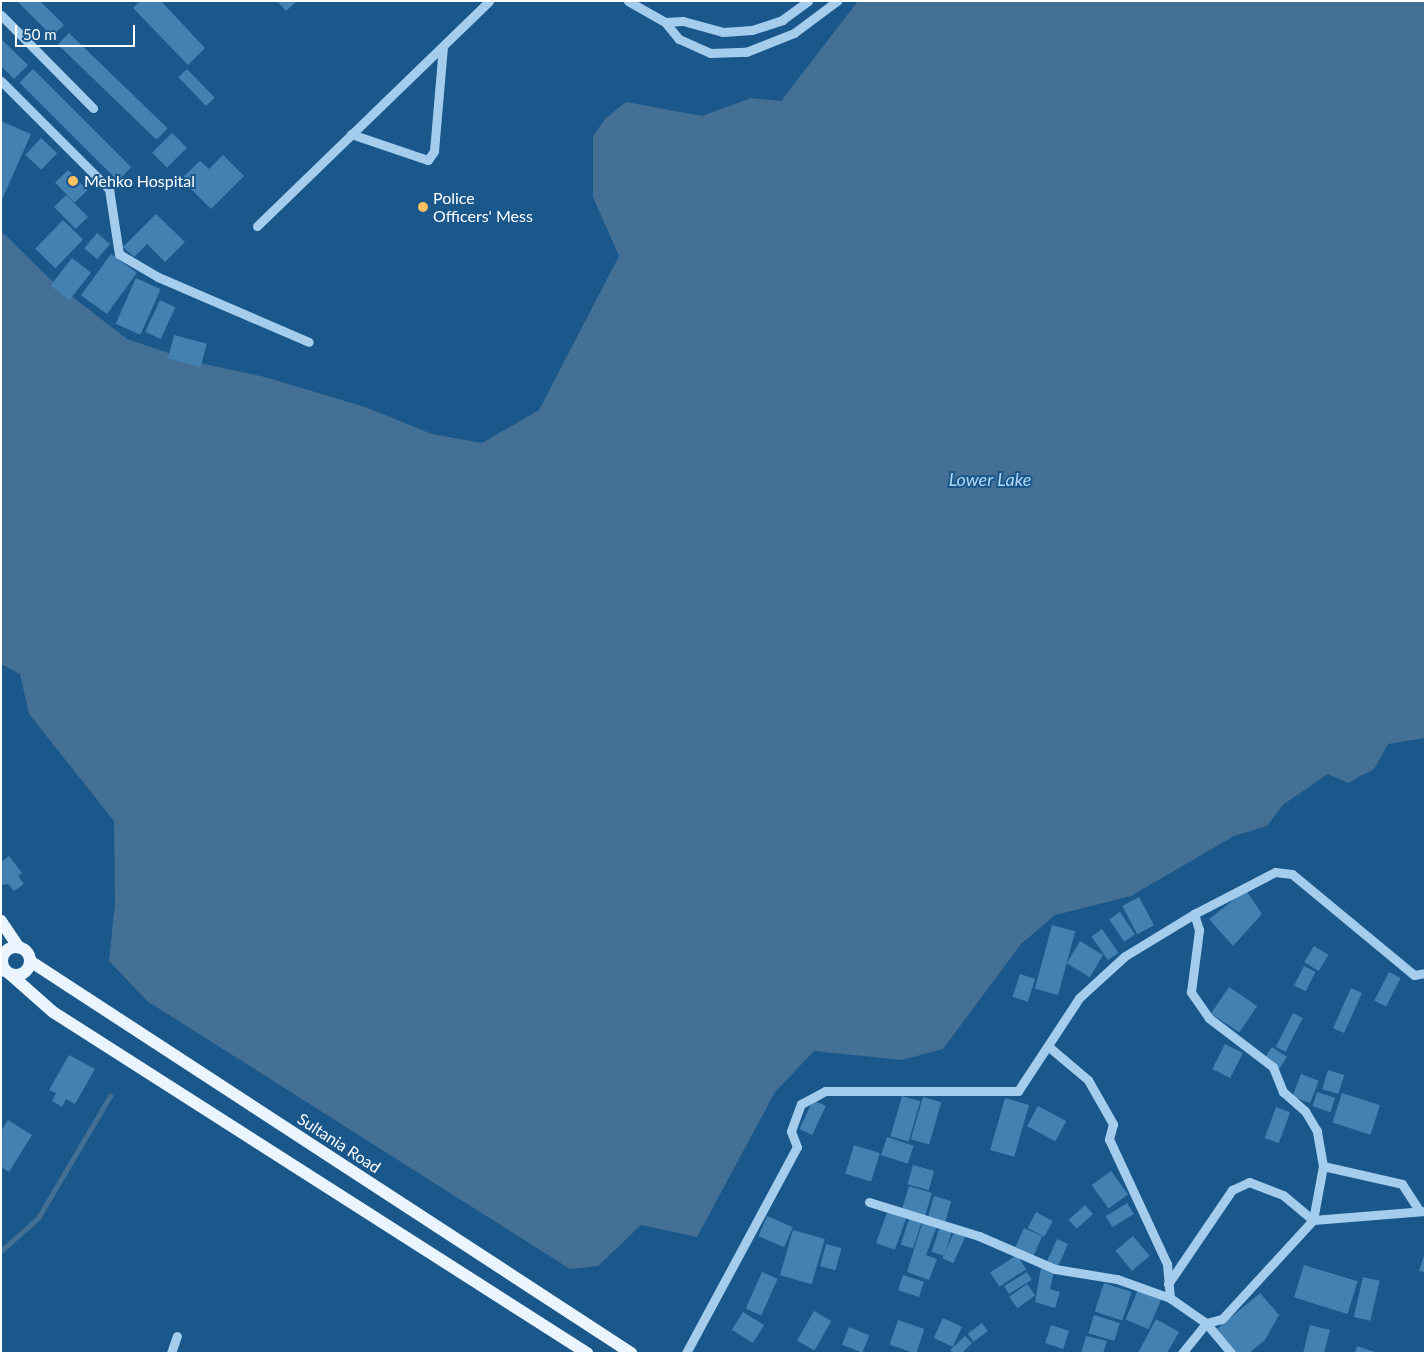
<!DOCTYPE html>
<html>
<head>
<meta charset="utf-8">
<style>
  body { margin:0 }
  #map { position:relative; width:1426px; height:1354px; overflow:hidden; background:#1a578b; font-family:Lato,sans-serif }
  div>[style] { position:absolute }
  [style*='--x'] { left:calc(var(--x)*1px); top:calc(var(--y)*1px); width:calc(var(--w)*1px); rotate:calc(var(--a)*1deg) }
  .water>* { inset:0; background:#447095 }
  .stream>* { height:5px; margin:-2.5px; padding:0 2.5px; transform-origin:2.5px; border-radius:2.5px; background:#447095 }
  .building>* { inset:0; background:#4381b3; transform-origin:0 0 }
  .minor>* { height:9px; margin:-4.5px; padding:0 4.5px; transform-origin:4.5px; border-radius:4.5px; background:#a4cded }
  .major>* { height:12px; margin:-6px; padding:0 6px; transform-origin:6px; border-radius:6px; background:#eaf5ff }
  .major>.ring { margin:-6px; padding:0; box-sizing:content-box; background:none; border:12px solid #eaf5ff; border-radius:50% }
  .dots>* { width:14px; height:14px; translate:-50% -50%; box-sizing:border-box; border:2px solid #1a578b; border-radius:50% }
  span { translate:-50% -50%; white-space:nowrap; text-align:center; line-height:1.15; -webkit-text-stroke:4px #1a578b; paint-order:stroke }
  .poi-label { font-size:16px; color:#fff }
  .left { translate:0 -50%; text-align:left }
  .street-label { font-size:16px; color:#fff }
  .water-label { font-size:18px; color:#b0d7f5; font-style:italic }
  .frame { position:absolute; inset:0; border:2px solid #fff; pointer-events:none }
  .scale { position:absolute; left:15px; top:25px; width:120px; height:22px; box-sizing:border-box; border:2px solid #fff; border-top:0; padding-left:6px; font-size:15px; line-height:18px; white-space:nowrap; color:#fff; -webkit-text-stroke:4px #1a578b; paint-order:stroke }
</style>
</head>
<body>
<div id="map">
  <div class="water">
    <i style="clip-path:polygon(858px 1px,1425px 1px,1425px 738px,1388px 744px,1374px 769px,1348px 783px,1328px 774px,1284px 804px,1267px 826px,1234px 836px,1131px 896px,1055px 915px,1021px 944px,943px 1049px,902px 1060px,814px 1051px,775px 1092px,697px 1237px,641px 1225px,598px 1266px,570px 1269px,147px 1001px,109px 961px,115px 903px,114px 821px,29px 714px,20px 674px,1px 664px,1px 231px,52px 281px,127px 339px,195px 362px,265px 377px,365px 407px,432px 434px,482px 443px,539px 410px,619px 256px,593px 197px,593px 136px,605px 119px,626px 102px,702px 116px,751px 98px,781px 101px)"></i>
  </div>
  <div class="stream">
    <i style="--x:1;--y:1251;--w:50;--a:-41.7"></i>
    <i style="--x:38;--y:1218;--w:142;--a:-59.5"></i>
  </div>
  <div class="building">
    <i style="clip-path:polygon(17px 1px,40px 1px,64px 25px,52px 36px)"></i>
    <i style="clip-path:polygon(140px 1px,161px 1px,205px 48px,188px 65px,133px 8px)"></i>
    <i style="clip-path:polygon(277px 1px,297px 1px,286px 11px)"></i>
    <i style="left:69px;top:33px;width:137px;height:16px;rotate:44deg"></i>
    <i style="clip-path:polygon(1px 39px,28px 65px,14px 79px,1px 66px)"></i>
    <i style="left:33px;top:69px;width:139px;height:19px;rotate:45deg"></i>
    <i style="left:187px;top:69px;width:40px;height:12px;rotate:46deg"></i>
    <i style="clip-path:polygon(1px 121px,31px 134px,1px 202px)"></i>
    <i style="left:172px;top:133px;width:21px;height:28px;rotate:45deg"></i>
    <i style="left:41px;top:138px;width:22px;height:23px;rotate:43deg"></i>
    <i style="clip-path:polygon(223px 155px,244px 176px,211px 209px,181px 179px,200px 161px,209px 169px)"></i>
    <i style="left:68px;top:170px;width:28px;height:18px;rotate:46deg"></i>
    <i style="left:66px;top:195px;width:31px;height:17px;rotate:45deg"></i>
    <i style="clip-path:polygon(156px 214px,185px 242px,165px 262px,147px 244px,134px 257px,123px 247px)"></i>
    <i style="left:63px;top:220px;width:28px;height:40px;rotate:44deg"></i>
    <i style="left:97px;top:233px;width:17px;height:20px;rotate:40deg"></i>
    <i style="left:111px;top:254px;width:32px;height:51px;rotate:36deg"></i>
    <i style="left:72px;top:258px;width:24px;height:35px;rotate:38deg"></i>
    <i style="left:136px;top:278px;width:27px;height:50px;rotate:24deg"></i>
    <i style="left:160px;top:300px;width:17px;height:35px;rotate:25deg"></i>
    <i style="left:174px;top:335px;width:34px;height:24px;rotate:15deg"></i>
    <i style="clip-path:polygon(9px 856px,22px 873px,18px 876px,24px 884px,14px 891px,8px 884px,1px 885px,1px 862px)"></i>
    <i style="clip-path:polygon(1246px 890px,1262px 914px,1233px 946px,1209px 919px)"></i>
    <i style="left:1139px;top:897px;width:32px;height:19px;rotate:62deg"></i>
    <i style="left:1120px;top:912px;width:27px;height:13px;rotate:56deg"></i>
    <i style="left:1052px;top:925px;width:24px;height:66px;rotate:15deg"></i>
    <i style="left:1102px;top:929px;width:29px;height:13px;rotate:55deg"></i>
    <i style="left:1080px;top:941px;width:27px;height:26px;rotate:31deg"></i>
    <i style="left:1314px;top:946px;width:17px;height:19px;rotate:31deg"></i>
    <i style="left:1304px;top:966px;width:13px;height:22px;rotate:27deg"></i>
    <i style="left:1389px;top:972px;width:13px;height:32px;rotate:27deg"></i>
    <i style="left:1020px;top:974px;width:16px;height:24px;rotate:18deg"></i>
    <i style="left:1229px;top:987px;width:34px;height:32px;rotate:34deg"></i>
    <i style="left:1351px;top:988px;width:12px;height:44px;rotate:24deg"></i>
    <i style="left:1293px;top:1013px;width:11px;height:38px;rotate:27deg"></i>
    <i style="left:1225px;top:1044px;width:20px;height:28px;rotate:27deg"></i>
    <i style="left:1272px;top:1047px;width:18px;height:14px;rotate:34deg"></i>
    <i style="clip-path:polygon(69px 1055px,95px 1069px,75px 1104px,66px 1099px,62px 1107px,52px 1101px,56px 1093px,49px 1090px)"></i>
    <i style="left:1328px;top:1070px;width:17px;height:20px;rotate:17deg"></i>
    <i style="left:1301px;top:1074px;width:19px;height:24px;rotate:21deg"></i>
    <i style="left:1317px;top:1092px;width:19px;height:15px;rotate:18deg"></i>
    <i style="left:1342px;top:1093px;width:40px;height:31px;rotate:18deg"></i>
    <i style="left:902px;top:1096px;width:19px;height:42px;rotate:16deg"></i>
    <i style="left:923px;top:1097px;width:19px;height:44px;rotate:16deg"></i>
    <i style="left:1005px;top:1098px;width:25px;height:54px;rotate:16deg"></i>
    <i style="left:813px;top:1100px;width:14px;height:32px;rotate:25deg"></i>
    <i style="left:1038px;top:1106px;width:32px;height:23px;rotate:28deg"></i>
    <i style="left:1276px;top:1107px;width:15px;height:33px;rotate:20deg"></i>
    <i style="clip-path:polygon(8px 1120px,32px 1135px,9px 1172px,1px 1167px,1px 1131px)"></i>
    <i style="left:887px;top:1137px;width:28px;height:19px;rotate:18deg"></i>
    <i style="left:854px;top:1145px;width:27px;height:30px;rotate:17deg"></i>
    <i style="left:913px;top:1165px;width:22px;height:20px;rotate:16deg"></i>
    <i style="left:1111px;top:1171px;width:29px;height:24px;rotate:54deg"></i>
    <i style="left:909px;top:1186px;width:24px;height:25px;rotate:17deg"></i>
    <i style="left:934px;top:1196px;width:18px;height:21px;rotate:16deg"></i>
    <i style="left:1127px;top:1203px;width:13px;height:25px;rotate:58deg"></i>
    <i style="left:1085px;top:1205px;width:12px;height:22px;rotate:48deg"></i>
    <i style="left:888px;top:1210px;width:20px;height:35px;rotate:20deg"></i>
    <i style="left:1036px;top:1212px;width:19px;height:18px;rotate:28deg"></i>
    <i style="left:767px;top:1216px;width:28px;height:22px;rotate:23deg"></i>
    <i style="left:910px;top:1216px;width:13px;height:30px;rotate:18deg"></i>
    <i style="clip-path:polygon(923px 1221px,937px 1226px,926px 1255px,937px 1259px,929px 1280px,907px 1272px)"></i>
    <i style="left:940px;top:1226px;width:13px;height:27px;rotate:18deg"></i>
    <i style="left:1024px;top:1228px;width:20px;height:22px;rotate:24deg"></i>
    <i style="left:793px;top:1230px;width:33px;height:47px;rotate:16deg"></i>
    <i style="left:955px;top:1230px;width:12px;height:31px;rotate:24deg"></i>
    <i style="left:1133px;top:1236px;width:26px;height:23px;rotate:50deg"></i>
    <i style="left:1057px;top:1239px;width:12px;height:26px;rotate:24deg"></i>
    <i style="left:826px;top:1244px;width:16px;height:23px;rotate:15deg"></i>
    <i style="clip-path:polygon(1425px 1252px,1425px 1272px,1419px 1271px)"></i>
    <i style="left:1017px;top:1255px;width:17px;height:32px;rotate:57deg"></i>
    <i style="left:1304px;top:1265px;width:56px;height:34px;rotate:17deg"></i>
    <i style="clip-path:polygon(1041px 1268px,1054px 1272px,1050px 1289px,1060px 1292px,1055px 1308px,1035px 1302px)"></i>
    <i style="left:762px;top:1272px;width:17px;height:40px;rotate:24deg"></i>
    <i style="left:1027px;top:1272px;width:9px;height:27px;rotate:58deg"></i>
    <i style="left:903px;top:1275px;width:22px;height:16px;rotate:18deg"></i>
    <i style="left:1363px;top:1277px;width:17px;height:41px;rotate:13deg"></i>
    <i style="left:1104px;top:1283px;width:29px;height:30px;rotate:18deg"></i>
    <i style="left:1027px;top:1284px;width:14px;height:22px;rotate:54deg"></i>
    <i style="left:1138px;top:1290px;width:25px;height:32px;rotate:23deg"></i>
    <i style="clip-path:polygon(1260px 1293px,1279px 1315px,1265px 1340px,1249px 1353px,1237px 1353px,1217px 1329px)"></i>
    <i style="left:814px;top:1311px;width:20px;height:34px;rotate:30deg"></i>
    <i style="left:743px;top:1312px;width:25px;height:21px;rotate:32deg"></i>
    <i style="left:1094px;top:1315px;width:27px;height:19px;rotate:17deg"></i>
    <i style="left:943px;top:1318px;width:21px;height:22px;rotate:25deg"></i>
    <i style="clip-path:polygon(1156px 1319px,1179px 1332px,1167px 1353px,1138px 1353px)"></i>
    <i style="left:898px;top:1320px;width:28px;height:26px;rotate:19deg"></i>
    <i style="left:982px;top:1323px;width:10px;height:18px;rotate:53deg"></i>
    <i style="left:1051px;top:1325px;width:19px;height:19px;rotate:18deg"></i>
    <i style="clip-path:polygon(1310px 1325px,1330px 1330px,1324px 1353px,1303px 1353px)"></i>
    <i style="left:849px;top:1327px;width:22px;height:19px;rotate:22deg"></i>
    <i style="clip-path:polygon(965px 1336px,972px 1343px,962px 1353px,953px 1353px,950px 1350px)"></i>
    <i style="clip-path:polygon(1086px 1336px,1107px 1341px,1103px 1353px,1081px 1353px)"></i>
    <i style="clip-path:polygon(1357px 1346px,1375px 1352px,1375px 1353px,1355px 1353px)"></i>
  </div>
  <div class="minor">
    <i style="--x:628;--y:1;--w:43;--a:29.6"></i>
    <i style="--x:665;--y:22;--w:22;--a:51"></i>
    <i style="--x:679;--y:39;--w:34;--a:24"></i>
    <i style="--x:710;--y:53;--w:36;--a:-2"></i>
    <i style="--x:746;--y:52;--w:52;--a:-21.6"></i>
    <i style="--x:794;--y:33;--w:54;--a:-36.7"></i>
    <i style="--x:1;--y:15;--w:131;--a:45.3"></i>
    <i style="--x:665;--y:22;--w:18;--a:-3"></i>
    <i style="--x:683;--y:21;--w:41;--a:15.4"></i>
    <i style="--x:723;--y:32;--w:29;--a:-4"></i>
    <i style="--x:752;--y:30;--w:32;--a:-18"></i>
    <i style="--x:782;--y:20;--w:32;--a:-36"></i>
    <i style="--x:1;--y:81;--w:153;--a:45"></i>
    <i style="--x:109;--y:189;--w:66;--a:81.3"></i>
    <i style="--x:119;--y:254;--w:45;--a:30.5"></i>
    <i style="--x:158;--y:277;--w:164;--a:23.3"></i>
    <i style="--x:351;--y:134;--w:81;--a:18.7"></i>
    <i style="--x:428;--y:160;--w:11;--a:-56"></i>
    <i style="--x:434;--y:151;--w:105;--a:-85.1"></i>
    <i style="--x:257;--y:226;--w:323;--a:-44.1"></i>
    <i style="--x:1;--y:972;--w:5;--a:-37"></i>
    <i style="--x:1049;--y:1047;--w:51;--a:40.2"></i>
    <i style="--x:1088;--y:1080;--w:51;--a:60.4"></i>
    <i style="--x:1113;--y:1124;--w:16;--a:105"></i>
    <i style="--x:1109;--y:1139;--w:138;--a:65.1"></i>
    <i style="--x:1167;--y:1264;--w:34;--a:85"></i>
    <i style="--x:1170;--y:1298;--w:44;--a:34.8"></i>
    <i style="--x:1206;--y:1323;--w:39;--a:50"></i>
    <i style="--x:1323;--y:1166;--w:81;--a:12.8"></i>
    <i style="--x:1402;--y:1184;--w:31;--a:57"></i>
    <i style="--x:869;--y:1202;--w:115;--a:17.2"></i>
    <i style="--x:979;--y:1236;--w:83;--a:23.5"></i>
    <i style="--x:1055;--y:1269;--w:63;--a:9.2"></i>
    <i style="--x:1117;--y:1279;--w:56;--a:19.7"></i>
    <i style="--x:1168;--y:1284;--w:114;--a:-55.8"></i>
    <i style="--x:1232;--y:1190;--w:19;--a:-25"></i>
    <i style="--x:1249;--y:1182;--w:36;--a:21"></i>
    <i style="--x:1283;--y:1195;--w:39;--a:40"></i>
    <i style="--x:1313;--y:1220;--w:55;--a:-79.5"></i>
    <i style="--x:1323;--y:1166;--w:36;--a:-100"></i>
    <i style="--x:1317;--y:1131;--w:23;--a:-121"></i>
    <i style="--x:1305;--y:1111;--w:29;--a:-139"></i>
    <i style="--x:1283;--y:1092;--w:27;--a:-112"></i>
    <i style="--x:1273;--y:1067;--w:81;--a:-142.6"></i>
    <i style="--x:1209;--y:1018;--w:32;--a:-125"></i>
    <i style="--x:1191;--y:992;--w:63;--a:-82.6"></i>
    <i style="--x:1199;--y:930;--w:17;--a:-107"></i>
    <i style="--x:171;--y:1353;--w:18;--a:-71"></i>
    <i style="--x:686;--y:1353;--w:234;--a:-61.7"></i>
    <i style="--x:797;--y:1147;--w:17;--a:-111"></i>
    <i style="--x:791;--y:1131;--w:29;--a:-70"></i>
    <i style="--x:801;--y:1104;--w:27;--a:-28"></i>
    <i style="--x:825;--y:1091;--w:193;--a:0"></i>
    <i style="--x:1018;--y:1091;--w:111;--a:-56.7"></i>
    <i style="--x:1079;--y:998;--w:62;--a:-42.4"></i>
    <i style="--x:1125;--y:956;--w:81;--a:-31.3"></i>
    <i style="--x:1194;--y:914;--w:91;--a:-27.4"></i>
    <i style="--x:1275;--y:872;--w:17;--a:7"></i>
    <i style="--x:1292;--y:874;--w:158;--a:39.6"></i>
    <i style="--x:1414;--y:975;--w:11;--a:-10"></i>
    <i style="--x:1182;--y:1353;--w:38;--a:-51"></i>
    <i style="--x:1206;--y:1323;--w:16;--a:-14"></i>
    <i style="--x:1222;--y:1319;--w:134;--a:-47.4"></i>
    <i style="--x:1313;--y:1220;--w:112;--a:-4.6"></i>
  </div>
  <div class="major">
    <i style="--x:1;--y:921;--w:32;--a:56"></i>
    <i class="ring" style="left:2px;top:947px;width:16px;height:16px"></i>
    <i style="--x:30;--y:961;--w:718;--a:33.11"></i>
    <i style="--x:10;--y:974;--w:57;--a:41.5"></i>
    <i style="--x:53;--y:1012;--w:634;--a:32.56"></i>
  </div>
  <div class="dots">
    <i style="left:73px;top:181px;background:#ffc060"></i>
    <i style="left:423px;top:207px;background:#ffc060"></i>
  </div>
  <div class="poi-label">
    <span class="left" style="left:84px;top:181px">Mehko Hospital</span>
    <span class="left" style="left:433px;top:207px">Police<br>Officers' Mess</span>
  </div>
  <div class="street-label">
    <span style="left:339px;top:1143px;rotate:33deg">Sultania Road</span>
  </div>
  <div class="water-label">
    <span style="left:990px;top:479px">Lower Lake</span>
  </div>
  <div class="frame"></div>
  <div class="scale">50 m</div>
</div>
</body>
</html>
